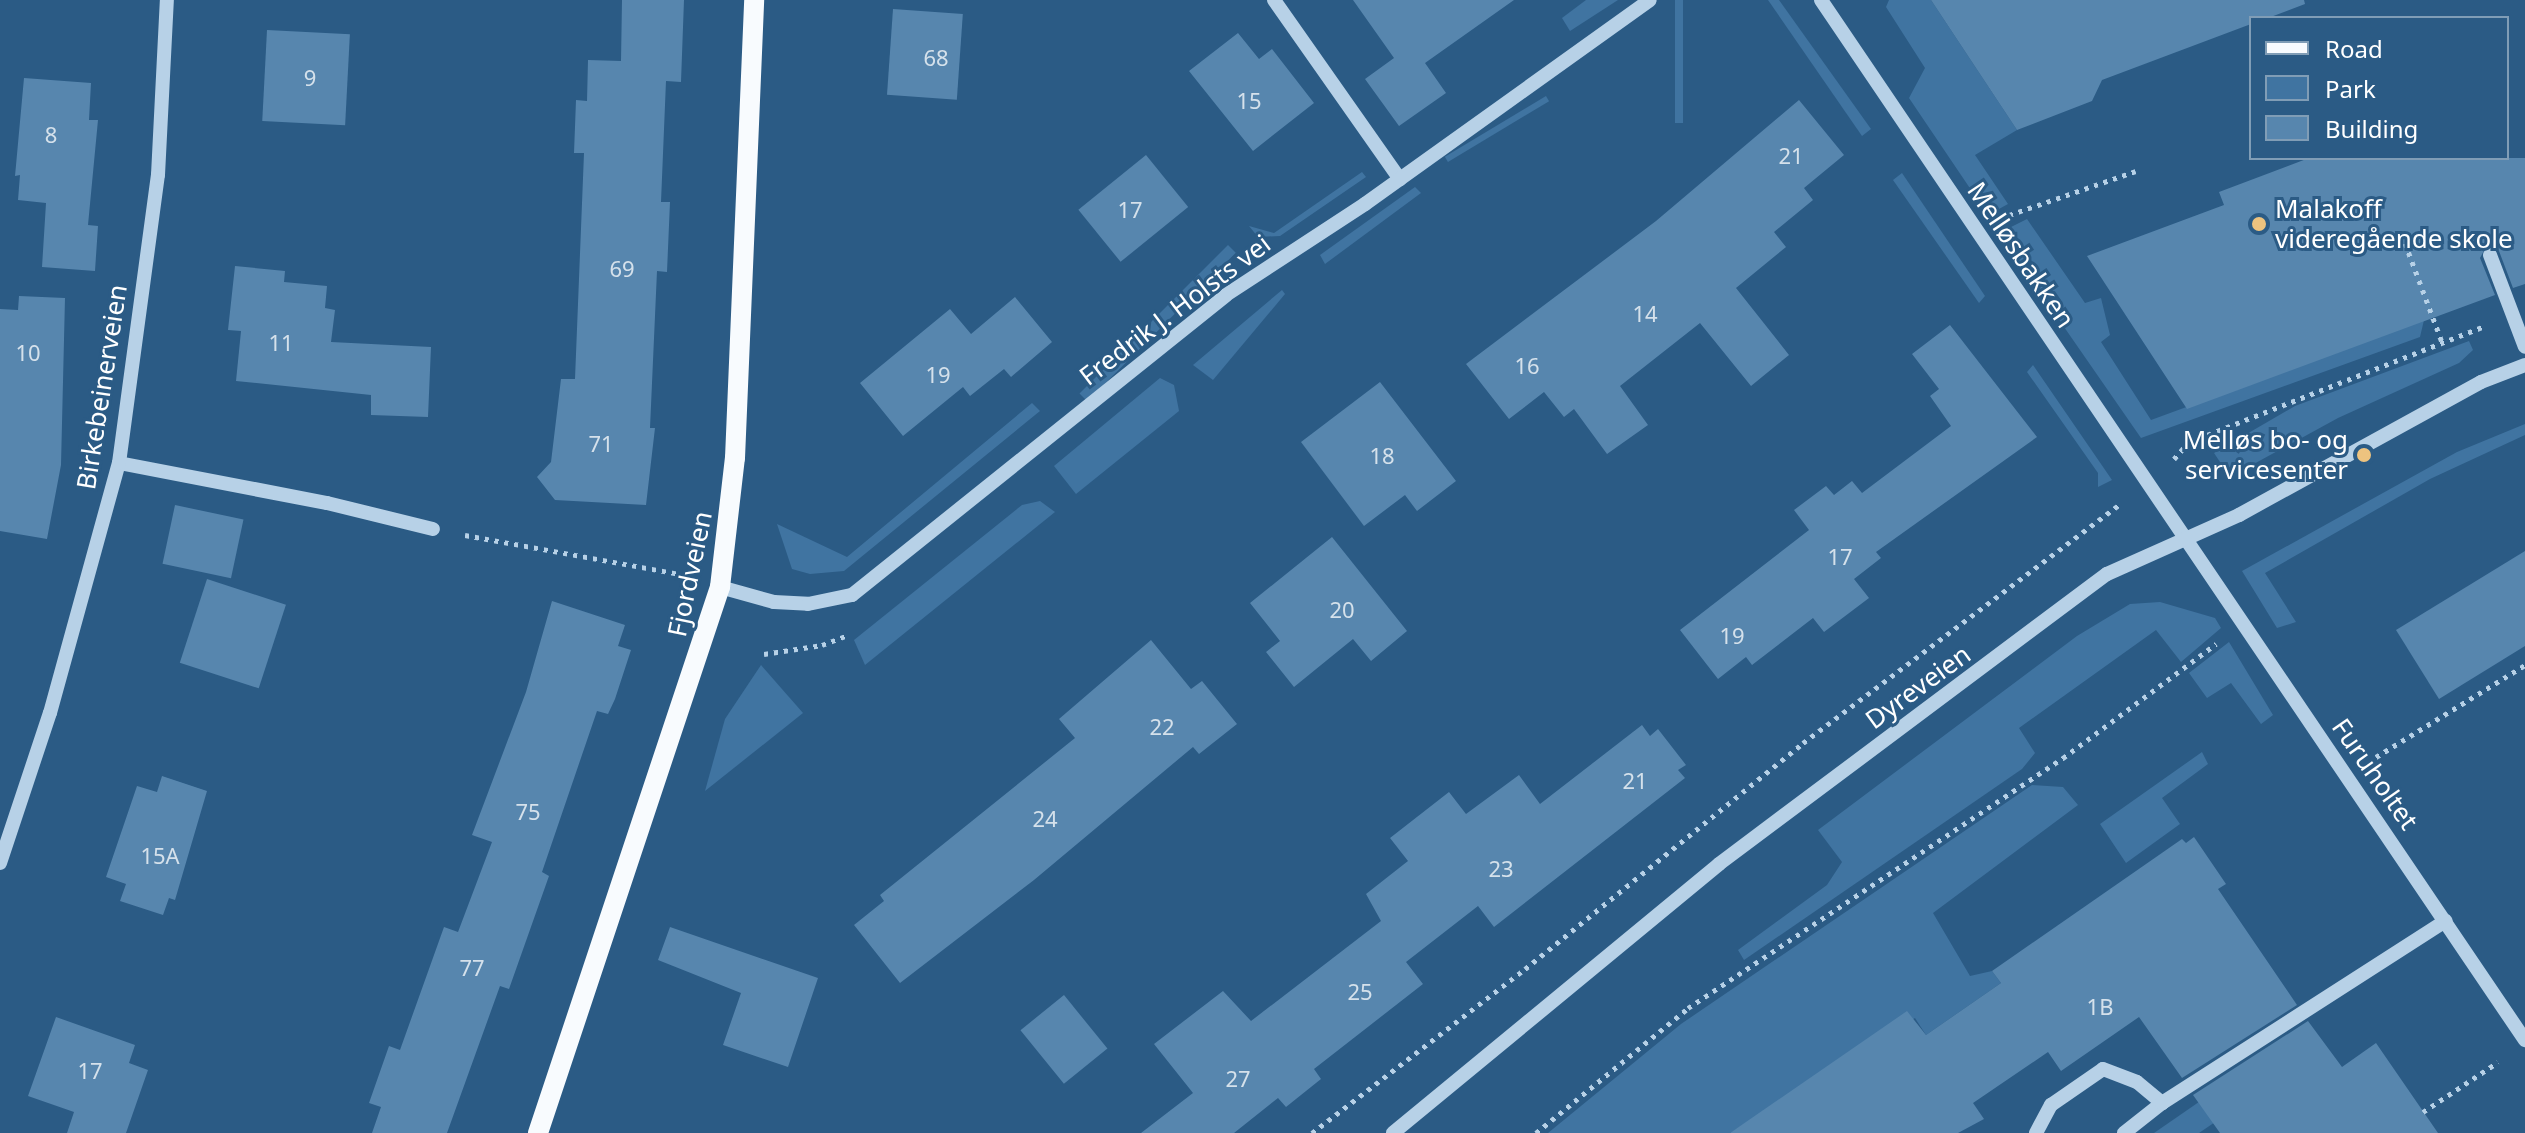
<!DOCTYPE html>
<html>
<head>
<meta charset="utf-8">
<style>
  body { margin:0 }
  #map { position:relative; width:2525px; height:1133px; overflow:hidden; background:#2b5b85; font-family:"Noto Sans",sans-serif }
  div>[style] { position:absolute }
  [style*='--x'] { left:calc(var(--x)*1px); top:calc(var(--y)*1px); width:calc(var(--w)*1px); rotate:calc(var(--a)*1deg) }
  .green>* { inset:0; background:#4074a1; transform-origin:0 0 }
  .building>* { inset:0; background:#5786ae; transform-origin:0 0 }
  .path>* { height:5px; margin-top:-2.5px; transform-origin:0; background:repeating-linear-gradient(90deg,#b7d1e7 0 4px,transparent 0 10px) }
  .minor>* { height:14px; margin:-7px; padding:0 7px; transform-origin:7px; border-radius:7px; background:#b7d1e7 }
  .major>* { height:20px; margin:-10px; padding:0 10px; transform-origin:10px; border-radius:10px; background:#f8fbfe }
  .dots>* { width:22px; height:22px; translate:-50% -50%; box-sizing:border-box; border:4px solid #2b5b85; border-radius:50% }
  span { translate:-50% -50%; white-space:nowrap; text-align:center; line-height:1.15; -webkit-text-stroke:6px #2b5b85; paint-order:stroke }
  .number-label { font-size:22px; color:#d5e1eb }
  .number-label span { -webkit-text-stroke-width:0 }
  .poi-label { font-size:26px; color:#fff }
  .left { translate:0 -50%; text-align:left }
  .right { translate:-100% -50%; text-align:right }
  .street-label { font-size:26px; color:#fff }
  .legend { position:absolute; left:2249px; top:16px; width:260px; height:144px; box-sizing:border-box; background:#2b5b85; border:2px solid #809db6; margin:0; padding:10px 14px; list-style:none; font-size:24px; color:#fff }
  .legend li { display:flex; align-items:center; gap:16px; height:40px }
  .legend b { width:40px; border:2px solid #809db6 }
</style>
</head>
<body>
<div id="map">
  <div class="green">
    <i style="clip-path:polygon(1586px 0,1618px 0,1570px 31px,1562px 18px)"></i>
    <i style="left:1675px;top:0;width:8px;height:123px"></i>
    <i style="clip-path:polygon(1768px 0,1779px 0,1871px 129px,1862px 136px)"></i>
    <i style="clip-path:polygon(1889px 0,1931px 0,2017px 130px,1975px 155px,2008px 204px,1988px 215px,1909px 98px,1925px 68px,1886px 7px)"></i>
    <i style="left:1546px;top:96px;width:6px;height:118px;rotate:59deg"></i>
    <i style="clip-path:polygon(1362px 172px,1366px 177px,1280px 236px,1258px 237px,1249px 226px,1274px 233px)"></i>
    <i style="clip-path:polygon(1902px 173px,1985px 296px,1979px 303px,1893px 180px)"></i>
    <i style="clip-path:polygon(1415px 187px,1421px 193px,1325px 264px,1320px 255px)"></i>
    <i style="clip-path:polygon(2027px 219px,2085px 303px,2101px 298px,2110px 335px,2101px 342px,2151px 420px,2424px 320px,2420px 337px,2141px 438px,1999px 233px)"></i>
    <i style="left:1228px;top:245px;width:11px;height:210px;rotate:45deg"></i>
    <i style="clip-path:polygon(1282px 290px,1285px 294px,1213px 380px,1193px 365px)"></i>
    <i style="clip-path:polygon(2469px 341px,2473px 350px,2459px 363px,2338px 418px,2230px 477px,2214px 453px,2295px 406px)"></i>
    <i style="clip-path:polygon(2033px 365px,2112px 480px,2098px 487px,2098px 473px,2027px 372px)"></i>
    <i style="clip-path:polygon(1160px 378px,1174px 385px,1179px 411px,1076px 494px,1054px 466px)"></i>
    <i style="clip-path:polygon(1032px 403px,1040px 411px,844px 571px,810px 574px,792px 569px,777px 524px,847px 557px)"></i>
    <i style="clip-path:polygon(2525px 424px,2525px 435px,2430px 479px,2265px 573px,2296px 622px,2277px 628px,2242px 571px,2457px 452px)"></i>
    <i style="clip-path:polygon(1040px 501px,1055px 512px,865px 665px,854px 640px,1022px 505px)"></i>
    <i style="clip-path:polygon(2160px 602px,2215px 618px,2221px 628px,2181px 662px,2156px 630px,2019px 728px,2035px 753px,2022px 769px,1744px 960px,1738px 950px,1827px 885px,1842px 862px,1818px 830px,2077px 636px,2130px 604px)"></i>
    <i style="clip-path:polygon(2229px 642px,2273px 715px,2261px 724px,2231px 683px,2207px 698px,2189px 673px)"></i>
    <i style="clip-path:polygon(761px 665px,803px 713px,705px 791px,725px 719px)"></i>
    <i style="clip-path:polygon(2202px 752px,2208px 764px,2162px 798px,2180px 824px,2126px 863px,2100px 824px)"></i>
    <i style="clip-path:polygon(2032px 785px,2063px 787px,2078px 805px,1933px 913px,1970px 976px,1992px 971px,2001px 983px,1926px 1035px,1915px 1018px,1730px 1133px,1548px 1133px,1681px 1024px)"></i>
    <i style="clip-path:polygon(2299px 1033px,2312px 1056px,2199px 1133px,2154px 1133px)"></i>
  </div>
  <div class="building">
    <i style="clip-path:polygon(622px 0,684px 0,681px 82px,666px 81px,661px 202px,670px 202px,667px 272px,657px 271px,650px 428px,655px 428px,646px 505px,555px 500px,537px 477px,551px 462px,561px 379px,575px 379px,584px 153px,574px 153px,576px 100px,587px 101px,588px 60px,621px 61px)"></i>
    <i style="clip-path:polygon(1353px 0,1514px 0,1425px 63px,1446px 93px,1399px 126px,1365px 79px,1394px 58px)"></i>
    <i style="clip-path:polygon(1931px 0,2304px 0,2305px 4px,2268px 18px,2251px 18px,2251px 24px,2102px 80px,2092px 101px,2017px 130px)"></i>
    <i style="left:893px;top:9px;width:70px;height:86px;rotate:4deg"></i>
    <i style="left:267px;top:30px;width:83px;height:91px;rotate:3deg"></i>
    <i style="clip-path:polygon(1238px 33px,1259px 59px,1272px 49px,1314px 103px,1253px 151px,1189px 71px)"></i>
    <i style="clip-path:polygon(24px 78px,91px 83px,89px 120px,98px 120px,88px 225px,98px 226px,95px 271px,42px 267px,46px 203px,18px 200px,20px 175px,15px 176px)"></i>
    <i style="clip-path:polygon(1799px 100px,1844px 155px,1804px 188px,1813px 200px,1774px 232px,1786px 247px,1736px 288px,1789px 355px,1751px 386px,1700px 323px,1620px 386px,1648px 425px,1607px 454px,1574px 409px,1564px 417px,1544px 392px,1509px 419px,1466px 364px,1656px 221px)"></i>
    <i style="left:1146px;top:155px;width:67px;height:87px;rotate:51deg"></i>
    <i style="clip-path:polygon(2309px 158px,2525px 158px,2525px 284px,2513px 288px,2499px 251px,2487px 245px,2480px 258px,2495px 295px,2187px 409px,2087px 256px,2224px 205px,2219px 192px)"></i>
    <i style="clip-path:polygon(235px 266px,285px 271px,284px 282px,327px 286px,325px 308px,335px 310px,331px 342px,431px 347px,428px 417px,371px 415px,371px 395px,236px 381px,241px 331px,228px 330px)"></i>
    <i style="clip-path:polygon(19px 296px,65px 298px,61px 465px,47px 539px,0 531px,0 309px,18px 310px)"></i>
    <i style="clip-path:polygon(1015px 297px,1052px 342px,1011px 377px,1004px 369px,970px 396px,963px 387px,903px 436px,860px 383px,950px 309px,971px 334px)"></i>
    <i style="clip-path:polygon(1950px 325px,2037px 437px,1876px 552px,1881px 558px,1854px 579px,1869px 598px,1824px 632px,1813px 618px,1752px 665px,1746px 657px,1718px 679px,1680px 630px,1809px 530px,1794px 510px,1826px 486px,1834px 495px,1852px 481px,1862px 493px,1951px 426px,1930px 396px,1939px 389px,1912px 354px)"></i>
    <i style="clip-path:polygon(1380px 382px,1456px 481px,1417px 511px,1405px 495px,1364px 526px,1301px 442px)"></i>
    <i style="left:175px;top:505px;width:70px;height:60px;rotate:12deg"></i>
    <i style="clip-path:polygon(1332px 537px,1407px 631px,1371px 661px,1353px 639px,1294px 687px,1266px 652px,1280px 641px,1250px 603px)"></i>
    <i style="clip-path:polygon(2525px 551px,2525px 646px,2439px 699px,2396px 630px)"></i>
    <i style="left:207px;top:579px;width:83px;height:88px;rotate:18deg"></i>
    <i style="clip-path:polygon(552px 601px,625px 625px,618px 646px,631px 650px,615px 699px,608px 714px,597px 711px,542px 872px,549px 876px,509px 989px,500px 986px,447px 1133px,372px 1133px,381px 1107px,369px 1103px,389px 1046px,400px 1050px,444px 927px,458px 932px,492px 842px,472px 835px,526px 692px)"></i>
    <i style="clip-path:polygon(1151px 640px,1191px 689px,1202px 681px,1237px 724px,1199px 754px,1193px 747px,1034px 880px,900px 983px,854px 925px,884px 901px,880px 895px,1075px 738px,1059px 719px)"></i>
    <i style="clip-path:polygon(1642px 725px,1650px 736px,1658px 729px,1686px 765px,1678px 770px,1685px 778px,1494px 927px,1478px 906px,1406px 962px,1423px 984px,1314px 1069px,1321px 1079px,1286px 1107px,1278px 1098px,1234px 1133px,1141px 1133px,1193px 1093px,1154px 1044px,1223px 991px,1251px 1021px,1381px 921px,1366px 894px,1408px 861px,1390px 838px,1449px 792px,1466px 814px,1519px 775px,1540px 804px)"></i>
    <i style="clip-path:polygon(162px 776px,207px 791px,175px 900px,169px 898px,163px 915px,120px 901px,126px 884px,106px 877px,137px 786px,157px 792px)"></i>
    <i style="clip-path:polygon(2194px 837px,2226px 884px,2218px 889px,2297px 1005px,2182px 1078px,2139px 1017px,2061px 1071px,2048px 1052px,1973px 1103px,1984px 1119px,1958px 1133px,1730px 1133px,1907px 1011px,1926px 1035px,2001px 983px,1992px 971px,2182px 839px,2186px 843px)"></i>
    <i style="clip-path:polygon(670px 927px,818px 978px,788px 1067px,723px 1045px,741px 993px,658px 960px)"></i>
    <i style="left:1064px;top:995px;width:69px;height:56px;rotate:51deg"></i>
    <i style="clip-path:polygon(56px 1017px,135px 1045px,129px 1063px,148px 1070px,126px 1133px,67px 1133px,74px 1112px,28px 1096px)"></i>
    <i style="clip-path:polygon(2308px 1021px,2342px 1067px,2376px 1043px,2438px 1133px,2220px 1133px,2193px 1095px)"></i>
  </div>
  <div class="path">
    <i style="--x:2009;--y:215;--w:134;--a:-19.1"></i>
    <i style="--x:2405;--y:243;--w:106;--a:69.5"></i>
    <i style="--x:2174;--y:459;--w:23;--a:-49"></i>
    <i style="--x:2189;--y:442;--w:316;--a:-21.4"></i>
    <i style="--x:465;--y:535;--w:219;--a:10.3"></i>
    <i style="--x:764;--y:654;--w:59;--a:-8.8"></i>
    <i style="--x:822;--y:645;--w:28;--a:-21"></i>
    <i style="--x:2376;--y:757;--w:175;--a:-31.7"></i>
    <i style="--x:2423;--y:1112;--w:90;--a:-33.7"></i>
    <i style="--x:1312;--y:1133;--w:269;--a:-37.6"></i>
    <i style="--x:1525;--y:969;--w:358;--a:-39.1"></i>
    <i style="--x:1803;--y:743;--w:398;--a:-37"></i>
    <i style="--x:1536;--y:1133;--w:197;--a:-39.4"></i>
    <i style="--x:1688;--y:1008;--w:451;--a:-33.7"></i>
    <i style="--x:2063;--y:758;--w:191;--a:-36.7"></i>
  </div>
  <div class="minor">
    <i style="--x:1274;--y:0;--w:219;--a:54.9"></i>
    <i style="--x:1821;--y:0;--w:1256;--a:55.91"></i>
    <i style="--x:2490;--y:255;--w:98;--a:69.2"></i>
    <i style="--x:119;--y:463;--w:212;--a:10.9"></i>
    <i style="--x:327;--y:503;--w:109;--a:13.8"></i>
    <i style="--x:720;--y:587;--w:56;--a:15.5"></i>
    <i style="--x:774;--y:602;--w:34;--a:3"></i>
    <i style="--x:808;--y:604;--w:45;--a:-11.6"></i>
    <i style="--x:852;--y:595;--w:479;--a:-38.7"></i>
    <i style="--x:1226;--y:295;--w:166;--a:-33.2"></i>
    <i style="--x:1365;--y:204;--w:350;--a:-35.6"></i>
    <i style="--x:0;--y:863;--w:158;--a:-71.6"></i>
    <i style="--x:50;--y:713;--w:259;--a:-74.6"></i>
    <i style="--x:119;--y:463;--w:291;--a:-82.3"></i>
    <i style="--x:158;--y:175;--w:175;--a:-87.1"></i>
    <i style="--x:1393;--y:1133;--w:423;--a:-39.5"></i>
    <i style="--x:1719;--y:864;--w:484;--a:-36.8"></i>
    <i style="--x:2107;--y:574;--w:145;--a:-24.1"></i>
    <i style="--x:2239;--y:515;--w:276;--a:-28.8"></i>
    <i style="--x:2481;--y:382;--w:47;--a:-21.1"></i>
    <i style="--x:2036;--y:1133;--w:32;--a:-62"></i>
    <i style="--x:2051;--y:1105;--w:63;--a:-34.7"></i>
    <i style="--x:2103;--y:1069;--w:36;--a:21"></i>
    <i style="--x:2137;--y:1082;--w:33;--a:40"></i>
    <i style="--x:2124;--y:1133;--w:48;--a:-38.3"></i>
    <i style="--x:2162;--y:1103;--w:337;--a:-32.7"></i>
  </div>
  <div class="major">
    <i style="--x:538;--y:1133;--w:576;--a:-71.57"></i>
    <i style="--x:720;--y:587;--w:130;--a:-83.4"></i>
    <i style="--x:735;--y:458;--w:458;--a:-87.6"></i>
  </div>
  <div class="dots">
    <i style="left:2259px;top:224px;background:#edc37f"></i>
    <i style="left:2364px;top:455px;background:#edc37f"></i>
  </div>
  <div class="number-label">
    <span style="left:936px;top:58px">68</span>
    <span style="left:310px;top:78px">9</span>
    <span style="left:1249px;top:101px">15</span>
    <span style="left:51px;top:135px">8</span>
    <span style="left:1791px;top:156px">21</span>
    <span style="left:1130px;top:210px">17</span>
    <span style="left:622px;top:269px">69</span>
    <span style="left:1645px;top:314px">14</span>
    <span style="left:281px;top:343px">11</span>
    <span style="left:28px;top:353px">10</span>
    <span style="left:1527px;top:366px">16</span>
    <span style="left:938px;top:375px">19</span>
    <span style="left:601px;top:444px">71</span>
    <span style="left:1382px;top:456px">18</span>
    <span style="left:1840px;top:557px">17</span>
    <span style="left:1342px;top:610px">20</span>
    <span style="left:1732px;top:636px">19</span>
    <span style="left:1162px;top:727px">22</span>
    <span style="left:1635px;top:781px">21</span>
    <span style="left:528px;top:812px">75</span>
    <span style="left:1045px;top:819px">24</span>
    <span style="left:160px;top:856px">15A</span>
    <span style="left:1501px;top:869px">23</span>
    <span style="left:472px;top:968px">77</span>
    <span style="left:1360px;top:992px">25</span>
    <span style="left:2100px;top:1007px">1B</span>
    <span style="left:90px;top:1071px">17</span>
    <span style="left:1238px;top:1079px">27</span>
  </div>
  <div class="poi-label">
    <span class="left" style="left:2275px;top:224px">Malakoff<br>videregående skole</span>
    <span class="right" style="left:2348px;top:455px">Melløs bo- og<br>servicesenter</span>
  </div>
  <div class="street-label">
    <span style="left:2021px;top:255px;rotate:56deg">Melløsbakken</span>
    <span style="left:1175px;top:310px;rotate:-37deg">Fredrik J. Holsts vei</span>
    <span style="left:102px;top:387px;rotate:-81deg">Birkebeinerveien</span>
    <span style="left:690px;top:574px;rotate:-78deg">Fjordveien</span>
    <span style="left:1918px;top:687px;rotate:-36deg">Dyreveien</span>
    <span style="left:2375px;top:774px;rotate:55deg">Furuholtet</span>
  </div>
  <ul class="legend">
  <li><b style="height:10px;background:#f8fbfe"></b>Road</li>
  <li><b style="height:22px;background:#4074a1"></b>Park</li>
  <li><b style="height:22px;background:#5786ae"></b>Building</li>
  </ul>
</div>
</body>
</html>
